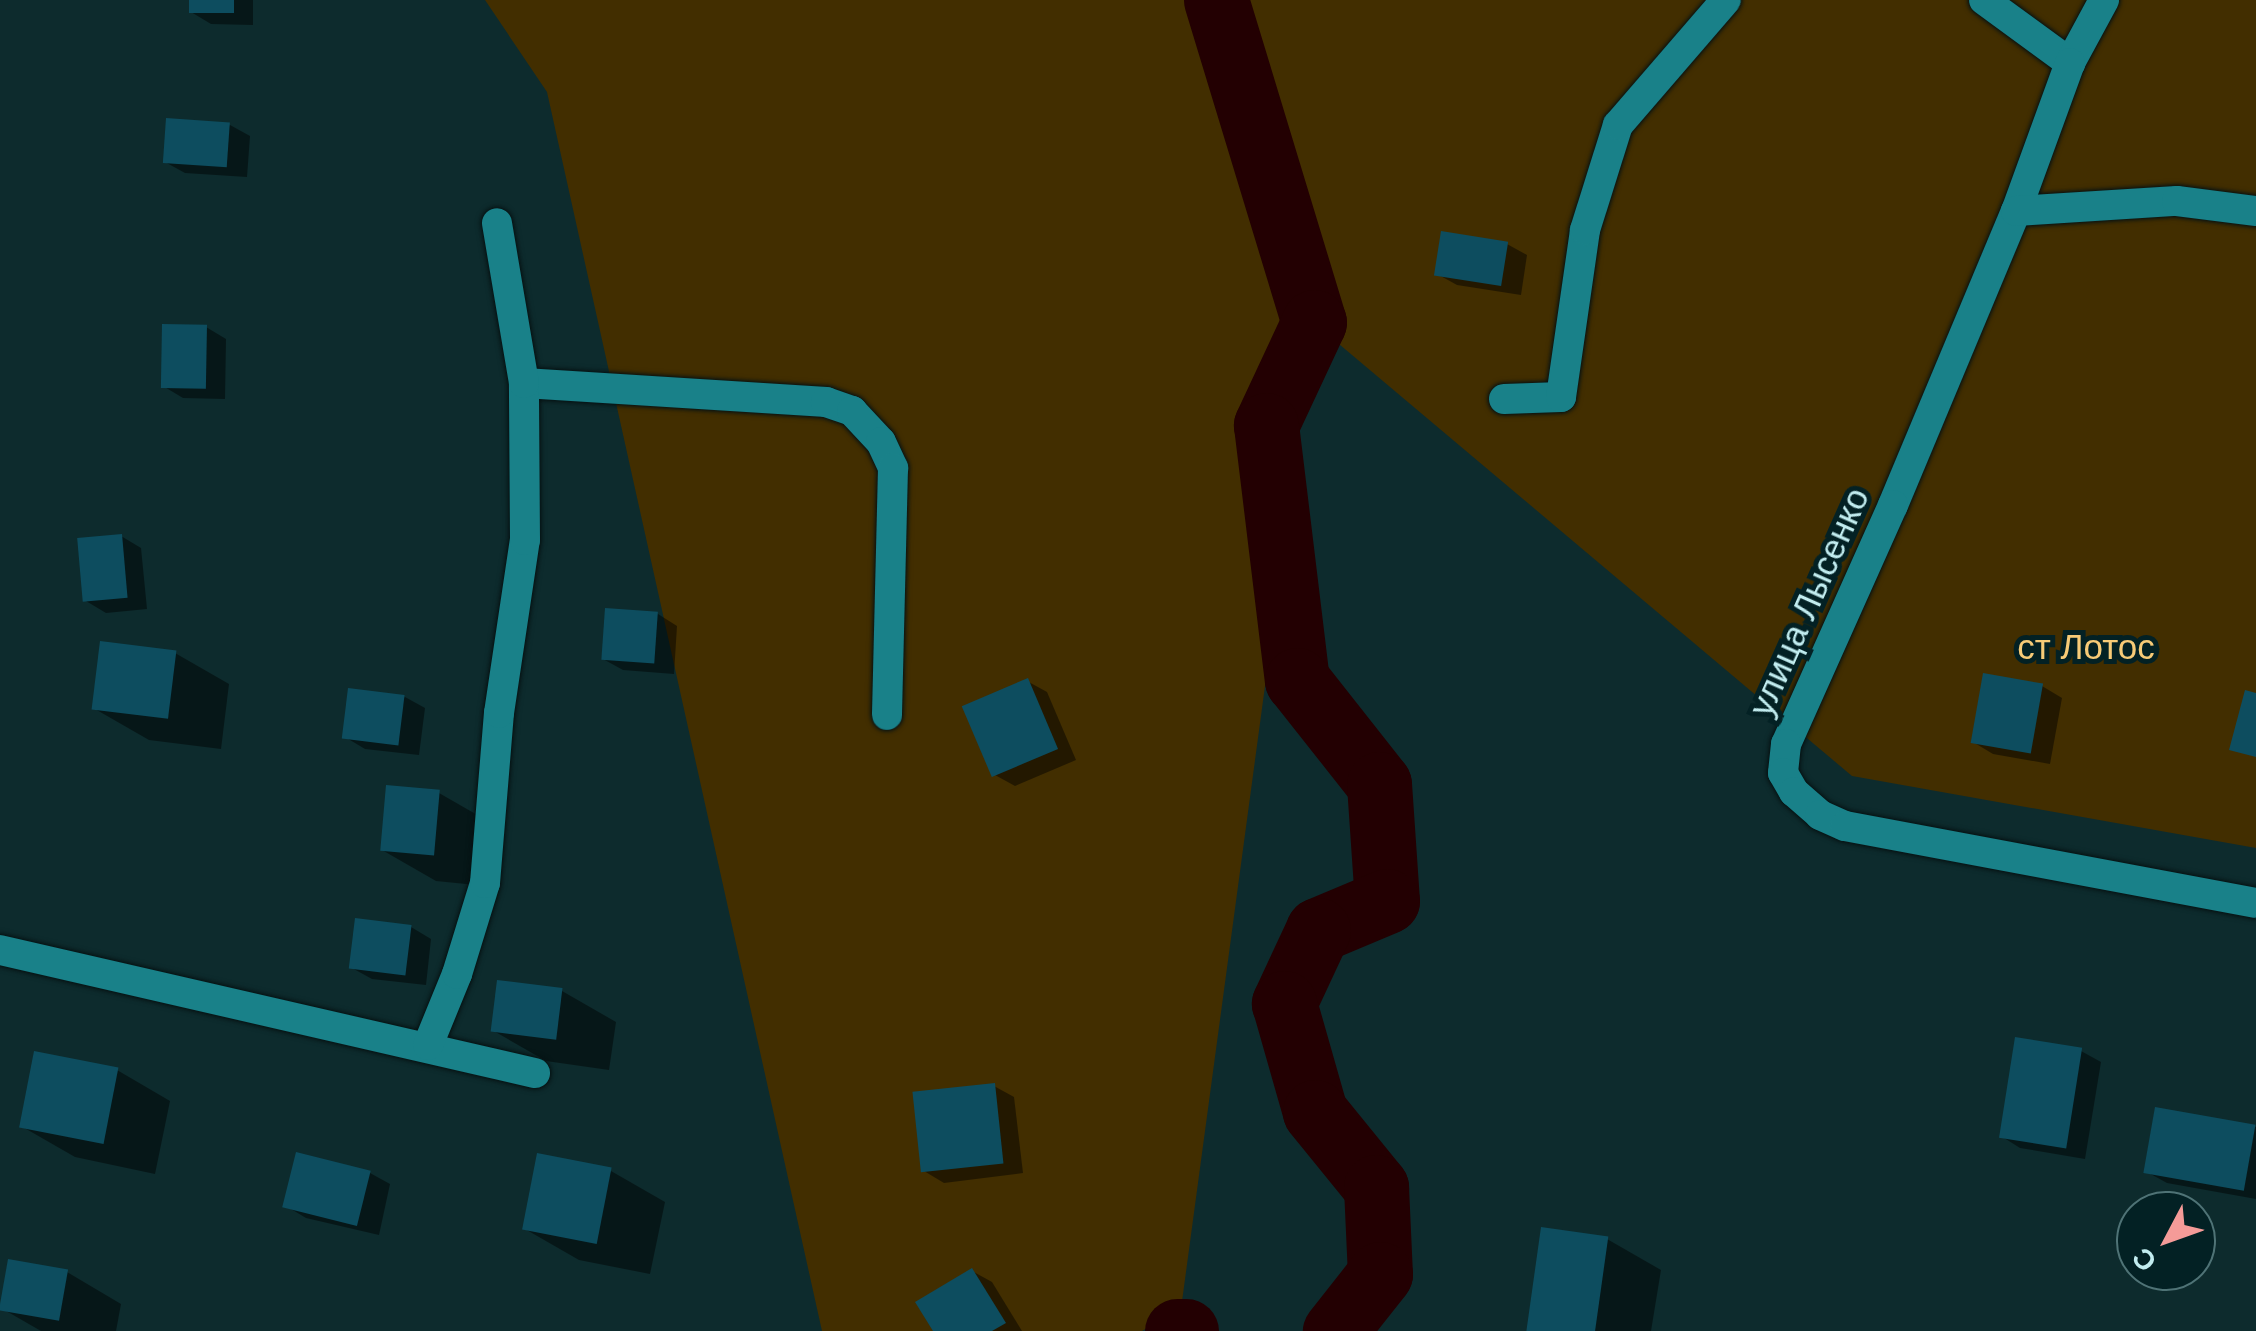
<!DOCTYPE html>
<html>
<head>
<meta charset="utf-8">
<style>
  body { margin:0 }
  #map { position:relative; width:2256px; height:1331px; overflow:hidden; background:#0d2b2d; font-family:Helvetica,sans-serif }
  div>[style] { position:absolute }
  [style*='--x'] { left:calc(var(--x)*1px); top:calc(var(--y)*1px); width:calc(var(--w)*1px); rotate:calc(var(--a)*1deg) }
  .green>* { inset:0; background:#422e00 }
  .shadow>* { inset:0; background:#0007 }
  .river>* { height:65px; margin:-32.5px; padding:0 32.5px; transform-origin:32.5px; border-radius:32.5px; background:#230002 }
  .building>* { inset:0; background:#0d4d5f; transform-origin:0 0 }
  .roads { filter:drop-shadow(0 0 2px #061112) drop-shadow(0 0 2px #061112) }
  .minor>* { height:30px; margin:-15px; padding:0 15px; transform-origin:15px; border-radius:15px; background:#198189 }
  span { translate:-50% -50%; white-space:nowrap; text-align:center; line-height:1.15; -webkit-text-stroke:10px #032124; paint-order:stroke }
  .street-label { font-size:35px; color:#c2edf0 }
  .park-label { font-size:35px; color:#f7cb77 }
  .north { position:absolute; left:2116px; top:1191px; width:100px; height:100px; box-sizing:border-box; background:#032124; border:2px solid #4f7376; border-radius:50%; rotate:229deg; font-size:28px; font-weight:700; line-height:40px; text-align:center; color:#c2edf0 }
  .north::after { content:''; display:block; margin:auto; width:35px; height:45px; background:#f59b98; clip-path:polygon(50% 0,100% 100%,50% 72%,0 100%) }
</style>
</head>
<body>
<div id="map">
  <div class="green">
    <i style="clip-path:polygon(485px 0,2256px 0,2256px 848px,1852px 776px,1314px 323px,1181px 1309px,1142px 1331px,822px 1331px,547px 92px)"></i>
  </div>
  <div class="shadow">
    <i style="clip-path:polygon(192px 0,253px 0,253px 25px,211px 24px,191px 12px)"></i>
    <i style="clip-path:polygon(230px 125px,250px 136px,247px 177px,185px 173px,165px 162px)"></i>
    <i style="clip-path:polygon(1507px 244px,1527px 255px,1521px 295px,1457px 285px,1437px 274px)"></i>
    <i style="clip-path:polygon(206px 327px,226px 339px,225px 399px,183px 398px,163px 386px)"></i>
    <i style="clip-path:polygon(121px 536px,141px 548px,147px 609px,106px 613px,86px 601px)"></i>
    <i style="clip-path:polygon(658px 614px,677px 626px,674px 674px,623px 670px,603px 659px)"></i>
    <i style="clip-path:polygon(175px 653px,229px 684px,221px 749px,149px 740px,95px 709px)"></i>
    <i style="clip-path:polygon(1027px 681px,1047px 692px,1076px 760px,1015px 786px,995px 775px)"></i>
    <i style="clip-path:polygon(2042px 686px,2062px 698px,2050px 764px,1993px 754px,1973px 742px)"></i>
    <i style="clip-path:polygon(405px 697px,425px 708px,419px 755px,365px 749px,345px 737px)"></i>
    <i style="clip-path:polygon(439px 793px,493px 824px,486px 886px,436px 881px,382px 850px)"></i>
    <i style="clip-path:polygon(411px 927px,431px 939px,426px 985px,372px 979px,352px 968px)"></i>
    <i style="clip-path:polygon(562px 991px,616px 1022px,609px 1070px,546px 1061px,492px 1030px)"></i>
    <i style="clip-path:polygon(2081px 1051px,2101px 1062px,2085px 1159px,2020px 1148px,2001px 1136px)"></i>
    <i style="clip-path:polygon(117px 1070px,170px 1101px,155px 1174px,75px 1157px,21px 1126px)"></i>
    <i style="clip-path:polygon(994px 1086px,1014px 1097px,1023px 1173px,944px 1183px,924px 1171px)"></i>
    <i style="clip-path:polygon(2157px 1109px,2256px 1127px,2256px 1199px,2167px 1183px,2147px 1172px)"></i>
    <i style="clip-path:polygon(611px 1171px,665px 1202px,650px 1274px,579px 1260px,525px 1229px)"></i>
    <i style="clip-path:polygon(370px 1173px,390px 1184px,379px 1235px,306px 1218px,286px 1206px)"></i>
    <i style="clip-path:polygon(1607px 1239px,1661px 1270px,1651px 1331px,1527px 1331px)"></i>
    <i style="clip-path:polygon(972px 1271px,992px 1282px,1022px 1331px,936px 1331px)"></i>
    <i style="clip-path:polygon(67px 1272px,121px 1304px,116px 1331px,41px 1331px,1px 1308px)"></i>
  </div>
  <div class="river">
    <i style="--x:1216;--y:0;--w:337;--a:73.1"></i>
    <i style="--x:1314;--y:322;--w:114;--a:115"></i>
    <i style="--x:1266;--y:425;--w:257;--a:83.1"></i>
    <i style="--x:1297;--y:680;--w:132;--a:51.7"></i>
    <i style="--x:1379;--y:784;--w:117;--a:86.1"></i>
    <i style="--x:1387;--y:901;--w:75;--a:157.2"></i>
    <i style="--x:1318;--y:930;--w:81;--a:115"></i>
    <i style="--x:1284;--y:1003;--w:113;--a:74.1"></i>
    <i style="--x:1315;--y:1112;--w:97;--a:50.9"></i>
    <i style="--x:1376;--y:1187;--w:87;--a:87.4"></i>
    <i style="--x:1380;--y:1274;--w:73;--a:128.3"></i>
    <i style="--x:1177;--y:1331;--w:9;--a:0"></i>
  </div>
  <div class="building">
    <i style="left:189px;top:0;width:45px;height:13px"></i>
    <i style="left:166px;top:118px;width:64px;height:45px;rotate:4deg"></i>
    <i style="left:1441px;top:231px;width:68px;height:45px;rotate:9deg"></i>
    <i style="left:162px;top:324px;width:45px;height:64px;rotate:1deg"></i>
    <i style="left:122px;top:534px;width:64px;height:45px;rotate:85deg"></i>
    <i style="left:605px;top:608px;width:53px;height:52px;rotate:4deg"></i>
    <i style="left:100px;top:641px;width:77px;height:69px;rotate:7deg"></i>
    <i style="left:1983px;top:673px;width:61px;height:71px;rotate:10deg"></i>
    <i style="left:1028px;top:678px;width:77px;height:72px;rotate:67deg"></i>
    <i style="left:348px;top:688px;width:57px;height:51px;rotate:7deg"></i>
    <i style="clip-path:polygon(2245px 690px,2256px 693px,2256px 757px,2229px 750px)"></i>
    <i style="left:386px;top:785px;width:54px;height:66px;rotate:5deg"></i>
    <i style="left:355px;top:918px;width:57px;height:51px;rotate:7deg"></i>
    <i style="left:497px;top:980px;width:66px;height:52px;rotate:7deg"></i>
    <i style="left:2015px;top:1037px;width:68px;height:102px;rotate:9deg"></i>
    <i style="left:34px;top:1051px;width:86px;height:78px;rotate:11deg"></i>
    <i style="left:995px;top:1083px;width:81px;height:83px;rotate:84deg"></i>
    <i style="left:2155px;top:1107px;width:102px;height:67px;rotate:10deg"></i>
    <i style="left:296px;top:1152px;width:77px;height:57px;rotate:14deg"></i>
    <i style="left:537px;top:1153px;width:76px;height:78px;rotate:11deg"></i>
    <i style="left:1541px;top:1227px;width:68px;height:105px;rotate:8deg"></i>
    <i style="left:8px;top:1259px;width:61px;height:52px;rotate:10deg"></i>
    <i style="clip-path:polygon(972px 1268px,1006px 1323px,992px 1331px,933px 1331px,915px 1302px)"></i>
  </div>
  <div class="roads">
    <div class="minor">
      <i style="--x:1984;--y:0;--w:107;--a:36.2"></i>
      <i style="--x:2104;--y:0;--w:72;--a:118.4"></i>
      <i style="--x:2070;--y:63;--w:158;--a:110"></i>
      <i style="--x:2016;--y:211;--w:319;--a:112.7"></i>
      <i style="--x:1893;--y:505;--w:262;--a:114.1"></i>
      <i style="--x:1786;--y:744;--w:29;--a:96"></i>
      <i style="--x:1783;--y:773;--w:22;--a:60"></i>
      <i style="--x:1794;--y:792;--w:35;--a:41"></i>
      <i style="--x:1820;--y:815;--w:27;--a:24"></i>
      <i style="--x:1845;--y:826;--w:418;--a:10.6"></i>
      <i style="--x:2016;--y:211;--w:161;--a:-3.6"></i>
      <i style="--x:2177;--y:201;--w:80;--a:7.2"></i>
      <i style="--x:524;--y:383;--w:303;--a:3.6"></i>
      <i style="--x:826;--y:402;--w:28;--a:19"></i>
      <i style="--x:852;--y:411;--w:42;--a:46.9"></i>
      <i style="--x:881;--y:442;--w:29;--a:65"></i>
      <i style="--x:893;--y:468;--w:247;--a:91.4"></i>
      <i style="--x:1504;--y:399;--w:57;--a:-2"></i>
      <i style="--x:1561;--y:397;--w:169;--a:-81.8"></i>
      <i style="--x:1585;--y:230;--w:110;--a:-72.6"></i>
      <i style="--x:1618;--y:125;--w:165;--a:-49.2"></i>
      <i style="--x:0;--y:950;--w:549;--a:12.95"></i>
      <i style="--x:428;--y:1045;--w:77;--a:-67.8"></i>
      <i style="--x:457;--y:974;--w:95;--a:-72.9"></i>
      <i style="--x:485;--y:883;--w:171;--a:-85.3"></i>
      <i style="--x:499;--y:713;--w:175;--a:-81.5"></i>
      <i style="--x:525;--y:540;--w:157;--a:-90.4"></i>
      <i style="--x:524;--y:383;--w:162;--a:-99.6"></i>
    </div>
  </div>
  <div class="street-label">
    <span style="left:1809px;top:602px;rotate:-66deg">улица Лысенко</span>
  </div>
  <div class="park-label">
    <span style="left:2086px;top:647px">ст Лотос</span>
  </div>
  <div class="north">С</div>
</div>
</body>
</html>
